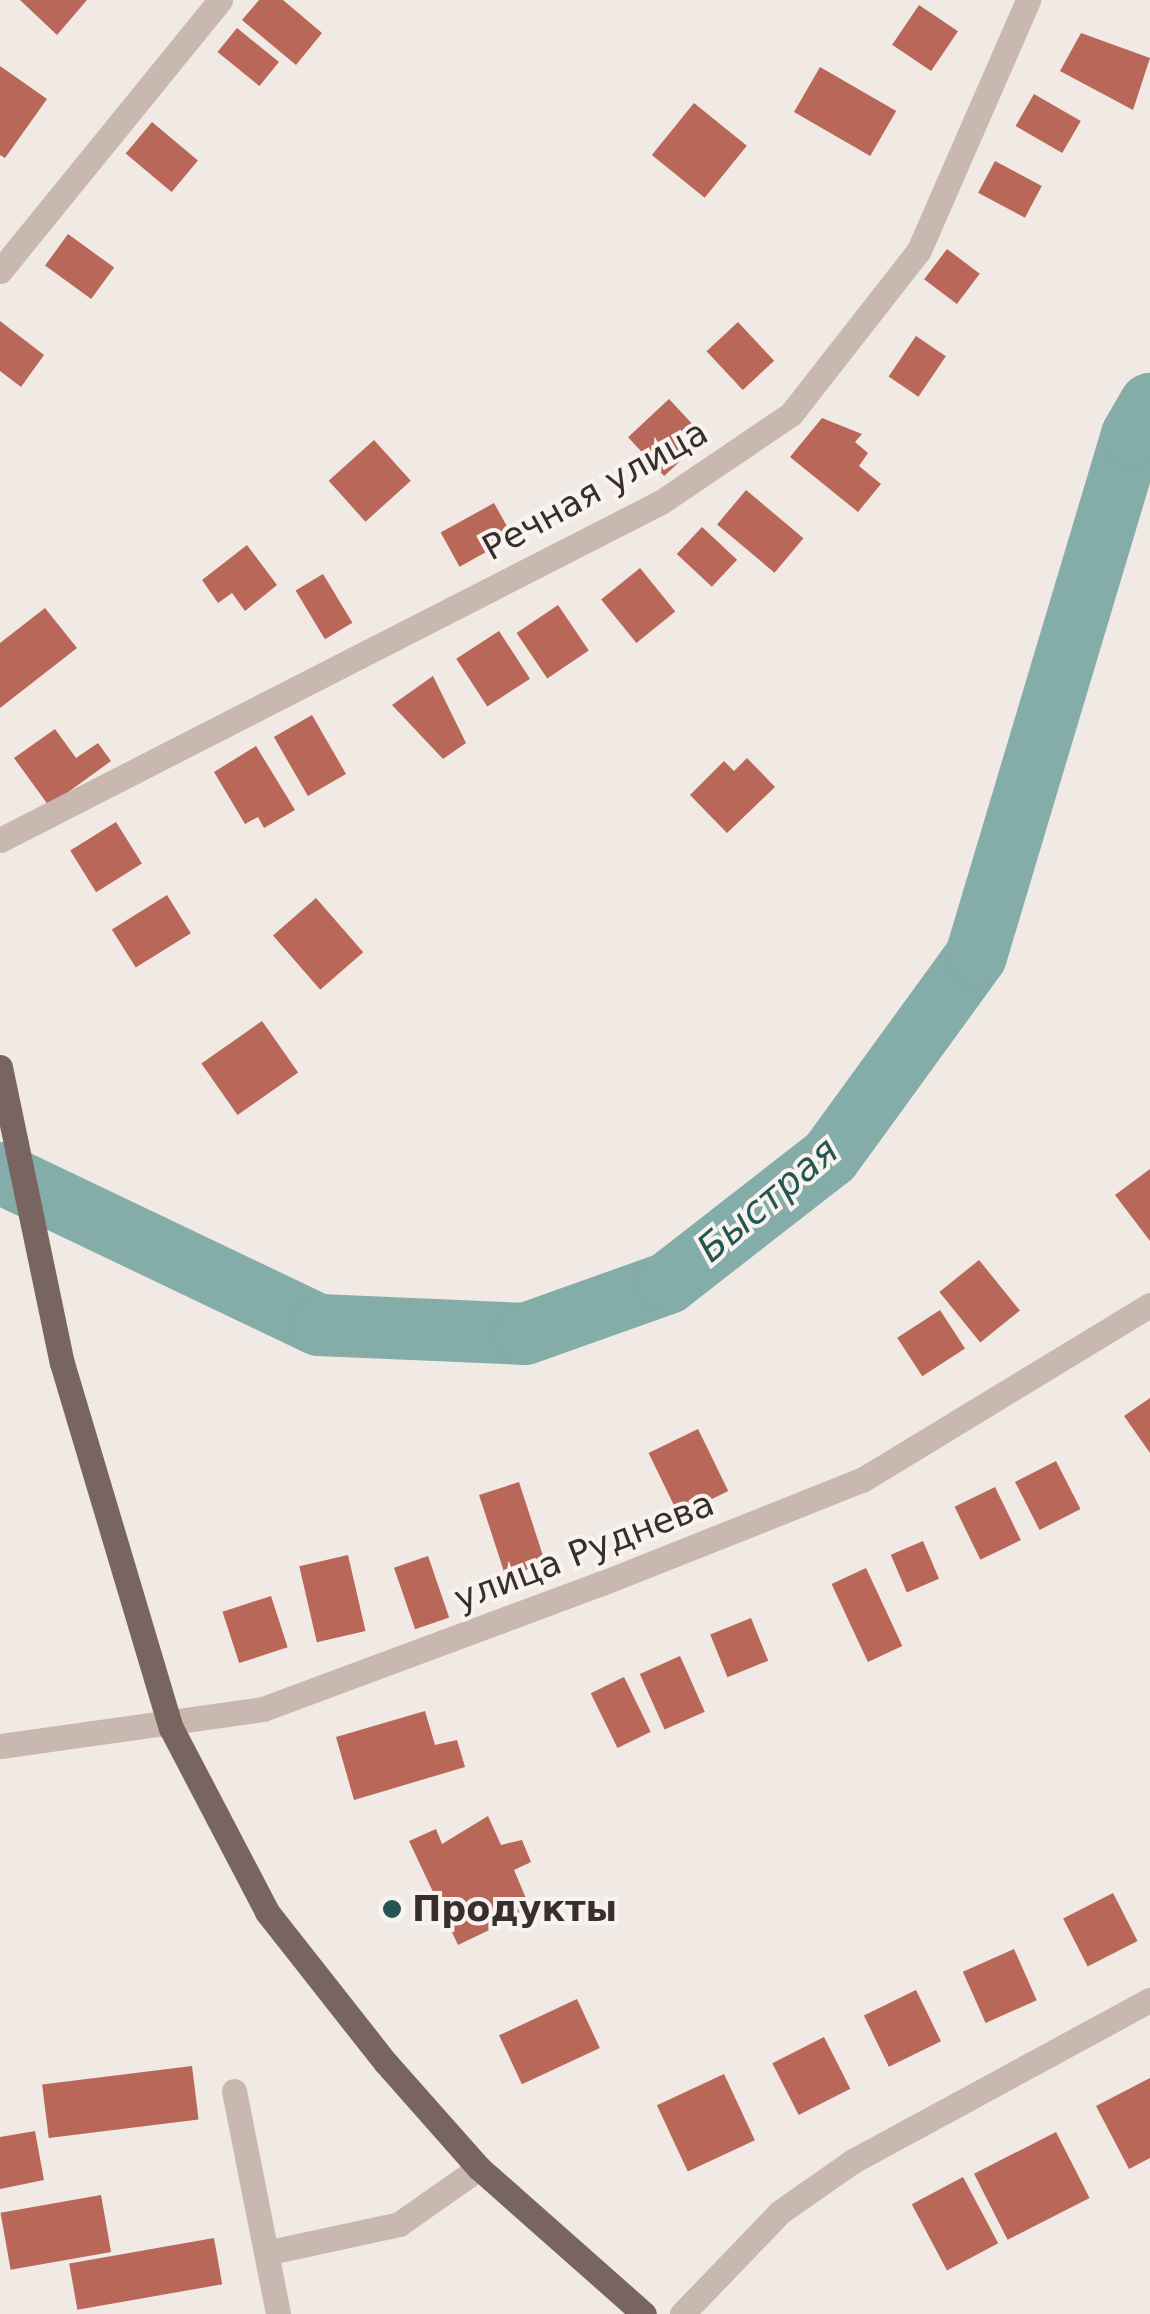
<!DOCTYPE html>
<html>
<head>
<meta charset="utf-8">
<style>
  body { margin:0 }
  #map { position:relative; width:1150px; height:2314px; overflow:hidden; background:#f1e9e3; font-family:"DejaVu Sans",sans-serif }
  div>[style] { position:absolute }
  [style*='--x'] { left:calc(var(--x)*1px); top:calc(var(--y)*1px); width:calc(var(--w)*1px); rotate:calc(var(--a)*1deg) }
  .river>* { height:62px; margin:-31px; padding:0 31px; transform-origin:31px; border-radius:31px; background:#84aca9 }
  .building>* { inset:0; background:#b96759; transform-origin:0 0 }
  .minor>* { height:25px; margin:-12.5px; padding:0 12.5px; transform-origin:12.5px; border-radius:12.5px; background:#c9b8af }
  .major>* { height:25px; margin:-12.5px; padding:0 12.5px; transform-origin:12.5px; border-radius:12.5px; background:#78655f }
  .dots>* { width:28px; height:28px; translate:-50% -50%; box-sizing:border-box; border:5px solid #f9f3ef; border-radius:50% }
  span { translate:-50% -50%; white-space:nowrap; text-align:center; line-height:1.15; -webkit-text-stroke:8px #f9f3ef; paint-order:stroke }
  .street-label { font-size:35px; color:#382f2c }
  .poi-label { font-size:35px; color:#382f2c; font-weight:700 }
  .left { translate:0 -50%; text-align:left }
  .water-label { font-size:38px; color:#265654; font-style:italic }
</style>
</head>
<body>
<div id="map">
  <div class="river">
    <i style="--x:0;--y:1173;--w:353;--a:25.5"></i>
    <i style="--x:319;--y:1325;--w:206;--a:2.5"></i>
    <i style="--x:525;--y:1334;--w:152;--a:-19.6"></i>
    <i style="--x:668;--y:1283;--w:205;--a:-37.9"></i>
    <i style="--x:830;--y:1157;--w:248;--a:-54"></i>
    <i style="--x:976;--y:956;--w:544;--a:-73.33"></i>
    <i style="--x:1132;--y:435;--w:36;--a:-60"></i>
  </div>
  <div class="building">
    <i style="clip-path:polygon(20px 0,87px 0,57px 35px)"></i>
    <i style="clip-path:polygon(259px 0,283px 0,322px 33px,296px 65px,242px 20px)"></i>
    <i style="left:919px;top:5px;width:47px;height:48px;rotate:34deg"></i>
    <i style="left:237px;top:28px;width:54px;height:31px;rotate:39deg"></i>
    <i style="clip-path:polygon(1081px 33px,1150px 58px,1133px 110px,1060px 71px)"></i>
    <i style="clip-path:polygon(0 66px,47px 99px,5px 158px,0 155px)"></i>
    <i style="left:820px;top:67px;width:88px;height:52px;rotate:30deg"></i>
    <i style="left:1034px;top:94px;width:54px;height:37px;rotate:30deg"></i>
    <i style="left:694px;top:103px;width:68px;height:67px;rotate:39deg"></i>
    <i style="left:152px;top:122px;width:60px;height:41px;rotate:40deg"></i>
    <i style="left:995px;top:161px;width:53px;height:36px;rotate:28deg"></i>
    <i style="left:68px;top:234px;width:57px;height:39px;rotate:36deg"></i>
    <i style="left:947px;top:249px;width:41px;height:38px;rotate:37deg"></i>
    <i style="clip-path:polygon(0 321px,44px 355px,21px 387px,0 371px)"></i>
    <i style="left:738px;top:322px;width:53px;height:43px;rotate:47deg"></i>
    <i style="left:916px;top:336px;width:36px;height:49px;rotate:34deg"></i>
    <i style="left:669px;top:399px;width:53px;height:56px;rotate:47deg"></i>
    <i style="clip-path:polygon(822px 418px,862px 434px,855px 442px,868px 453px,859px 466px,881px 484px,858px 512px,790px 457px)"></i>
    <i style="left:374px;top:440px;width:55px;height:61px;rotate:48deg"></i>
    <i style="left:746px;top:490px;width:75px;height:45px;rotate:40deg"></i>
    <i style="left:494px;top:503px;width:39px;height:61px;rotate:61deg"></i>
    <i style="left:702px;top:527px;width:48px;height:37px;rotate:43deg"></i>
    <i style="clip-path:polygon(247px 545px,277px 585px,245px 611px,232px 593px,218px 603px,202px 580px)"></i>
    <i style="left:640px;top:568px;width:56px;height:50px;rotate:51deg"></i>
    <i style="left:323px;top:574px;width:57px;height:32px;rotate:59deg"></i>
    <i style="left:558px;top:605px;width:55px;height:50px;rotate:56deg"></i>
    <i style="clip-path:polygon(45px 608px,77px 648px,0 708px,0 643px)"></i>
    <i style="left:499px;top:631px;width:57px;height:51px;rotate:57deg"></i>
    <i style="clip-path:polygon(433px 676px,466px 743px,443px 759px,392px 705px)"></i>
    <i style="left:312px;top:715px;width:68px;height:44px;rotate:60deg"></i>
    <i style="clip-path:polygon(55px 729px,76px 758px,98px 743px,111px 761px,49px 806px,14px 758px)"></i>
    <i style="clip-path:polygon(256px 746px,295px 810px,264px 828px,258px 817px,245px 824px,214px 772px)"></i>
    <i style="clip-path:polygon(747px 758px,775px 787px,727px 833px,690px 795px,724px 761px,734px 771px)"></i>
    <i style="left:116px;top:822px;width:49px;height:54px;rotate:58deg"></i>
    <i style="left:167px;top:895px;width:45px;height:65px;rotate:58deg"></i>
    <i style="left:316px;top:898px;width:72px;height:57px;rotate:49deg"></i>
    <i style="left:262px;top:1021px;width:63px;height:74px;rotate:55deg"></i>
    <i style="clip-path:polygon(1150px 1169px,1150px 1241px,1115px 1195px)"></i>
    <i style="left:979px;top:1260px;width:65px;height:51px;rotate:51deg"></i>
    <i style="left:940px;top:1310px;width:46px;height:51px;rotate:57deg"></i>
    <i style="clip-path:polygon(1150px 1398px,1150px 1453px,1124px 1416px)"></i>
    <i style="left:698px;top:1429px;width:69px;height:55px;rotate:64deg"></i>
    <i style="left:1056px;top:1461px;width:54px;height:46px;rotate:63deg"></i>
    <i style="left:519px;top:1482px;width:86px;height:42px;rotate:72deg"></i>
    <i style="left:995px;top:1487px;width:59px;height:45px;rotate:64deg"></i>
    <i style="left:923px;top:1541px;width:41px;height:35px;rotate:67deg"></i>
    <i style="left:348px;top:1555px;width:78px;height:50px;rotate:77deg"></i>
    <i style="left:428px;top:1556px;width:65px;height:36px;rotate:71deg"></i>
    <i style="left:866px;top:1568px;width:86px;height:38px;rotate:65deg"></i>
    <i style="left:271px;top:1596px;width:54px;height:51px;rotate:72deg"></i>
    <i style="left:751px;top:1618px;width:46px;height:44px;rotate:68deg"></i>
    <i style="left:680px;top:1656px;width:61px;height:44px;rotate:66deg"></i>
    <i style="left:624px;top:1677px;width:61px;height:37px;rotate:64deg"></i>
    <i style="clip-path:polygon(425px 1711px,435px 1745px,457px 1740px,465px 1767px,354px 1800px,336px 1737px)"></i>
    <i style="clip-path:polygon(488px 1816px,501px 1845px,522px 1840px,531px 1862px,514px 1870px,531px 1910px,458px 1945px,409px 1841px,436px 1829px,442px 1844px)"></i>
    <i style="left:1113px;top:1893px;width:54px;height:56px;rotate:63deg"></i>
    <i style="left:1014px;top:1949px;width:56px;height:56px;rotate:66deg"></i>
    <i style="left:916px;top:1990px;width:57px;height:58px;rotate:64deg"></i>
    <i style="left:577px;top:1999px;width:54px;height:86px;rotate:65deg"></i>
    <i style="left:824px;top:2037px;width:58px;height:58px;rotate:63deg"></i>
    <i style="left:192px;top:2066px;width:54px;height:151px;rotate:83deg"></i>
    <i style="left:724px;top:2074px;width:73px;height:74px;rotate:65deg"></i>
    <i style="clip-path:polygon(1150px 2078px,1150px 2158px,1129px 2169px,1096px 2106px)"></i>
    <i style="clip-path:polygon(35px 2131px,44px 2180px,0 2189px,0 2137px)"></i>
    <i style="left:1056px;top:2132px;width:74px;height:92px;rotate:63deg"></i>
    <i style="left:963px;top:2177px;width:75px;height:58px;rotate:62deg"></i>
    <i style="left:101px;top:2195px;width:58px;height:102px;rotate:80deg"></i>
    <i style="left:214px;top:2238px;width:47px;height:147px;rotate:80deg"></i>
  </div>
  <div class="minor">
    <i style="--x:0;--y:271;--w:349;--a:-50.9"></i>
    <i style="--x:0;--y:840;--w:742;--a:-27.08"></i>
    <i style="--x:661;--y:502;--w:157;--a:-34.1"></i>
    <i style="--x:791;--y:414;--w:208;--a:-52"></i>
    <i style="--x:919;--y:250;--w:273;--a:-66.4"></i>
    <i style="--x:0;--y:1746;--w:266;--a:-8"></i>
    <i style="--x:263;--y:1709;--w:359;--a:-20.4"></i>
    <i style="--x:600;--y:1584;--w:282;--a:-21.7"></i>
    <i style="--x:862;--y:1480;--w:337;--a:-31.3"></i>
    <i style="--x:234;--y:2091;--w:227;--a:78.8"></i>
    <i style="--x:270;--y:2252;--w:132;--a:-12.2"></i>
    <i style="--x:399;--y:2224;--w:98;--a:-35"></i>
    <i style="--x:682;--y:2314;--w:141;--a:-46.1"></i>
    <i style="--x:780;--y:2212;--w:89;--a:-34.9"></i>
    <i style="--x:853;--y:2161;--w:338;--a:-28.5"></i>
  </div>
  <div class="major">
    <i style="--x:0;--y:1067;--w:302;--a:78.2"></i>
    <i style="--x:62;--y:1363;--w:381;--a:73.4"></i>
    <i style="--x:171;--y:1728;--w:208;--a:62.4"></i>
    <i style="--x:267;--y:1912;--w:192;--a:51.8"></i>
    <i style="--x:386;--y:2063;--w:140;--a:48.5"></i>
    <i style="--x:479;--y:2168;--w:220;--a:41.5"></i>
  </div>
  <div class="dots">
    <i style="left:392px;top:1909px;background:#265654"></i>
  </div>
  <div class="street-label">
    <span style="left:595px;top:490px;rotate:-29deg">Речная улица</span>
    <span style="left:584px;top:1551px;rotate:-21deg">улица Руднева</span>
  </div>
  <div class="poi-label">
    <span class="left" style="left:412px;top:1909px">Продукты</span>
  </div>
  <div class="water-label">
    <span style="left:768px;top:1200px;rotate:-40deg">Быстрая</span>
  </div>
</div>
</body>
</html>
